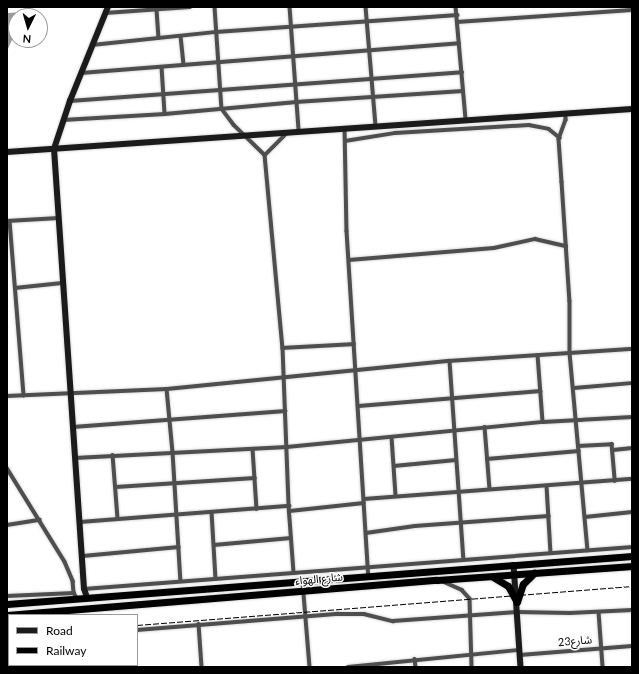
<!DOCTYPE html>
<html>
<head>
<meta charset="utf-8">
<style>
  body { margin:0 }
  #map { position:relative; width:639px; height:674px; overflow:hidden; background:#fff; font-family:Lato,"Noto Sans Arabic",sans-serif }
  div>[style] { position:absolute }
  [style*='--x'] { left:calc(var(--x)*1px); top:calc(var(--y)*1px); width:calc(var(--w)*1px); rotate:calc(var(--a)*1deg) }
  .water>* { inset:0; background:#9c9c9c }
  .roads { filter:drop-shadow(0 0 1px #dbdbdb) drop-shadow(0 0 1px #dbdbdb) }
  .street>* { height:3.5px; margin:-1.75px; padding:0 1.75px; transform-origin:1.75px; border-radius:1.75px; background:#4e4e4e }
  .secondary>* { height:5.5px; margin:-2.75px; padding:0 2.75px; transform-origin:2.75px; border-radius:2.75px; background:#1b1b1b }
  .highway>* { height:7px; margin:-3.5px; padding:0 3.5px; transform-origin:3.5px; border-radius:3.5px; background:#000 }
  .rail>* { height:1px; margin-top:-0.5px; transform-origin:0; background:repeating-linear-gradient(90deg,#000 0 6px,transparent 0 8px) }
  span { translate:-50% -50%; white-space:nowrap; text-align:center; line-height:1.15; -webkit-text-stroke:3px #fff; paint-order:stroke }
  .street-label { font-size:11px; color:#000 }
  .frame { position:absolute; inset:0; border:8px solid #000; pointer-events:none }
  .legend { position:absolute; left:8px; top:614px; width:130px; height:52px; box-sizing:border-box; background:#fff; border:1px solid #999; margin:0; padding:5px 7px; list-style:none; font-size:12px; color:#000 }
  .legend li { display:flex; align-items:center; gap:8px; height:20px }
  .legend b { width:20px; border:1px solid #999 }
  .north { position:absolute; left:8px; top:8px; width:40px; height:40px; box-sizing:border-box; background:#fff; border:1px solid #999; border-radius:50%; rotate:185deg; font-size:11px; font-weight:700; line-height:16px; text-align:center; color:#000 }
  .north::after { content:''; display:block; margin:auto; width:14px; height:18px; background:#000; clip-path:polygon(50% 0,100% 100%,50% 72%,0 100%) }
</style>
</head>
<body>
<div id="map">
  <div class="water">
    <i style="clip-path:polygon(24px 12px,22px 16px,16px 16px,16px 31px,7px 51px,7px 13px)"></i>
  </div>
  <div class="roads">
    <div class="street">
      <i style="--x:215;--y:7;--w:102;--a:86.1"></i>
      <i style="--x:222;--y:109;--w:20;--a:53"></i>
      <i style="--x:234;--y:125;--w:43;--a:44.1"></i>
      <i style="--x:265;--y:155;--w:194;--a:84.7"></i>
      <i style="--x:283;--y:348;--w:158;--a:87.8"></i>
      <i style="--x:289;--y:506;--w:67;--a:85.7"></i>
      <i style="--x:290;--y:7;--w:124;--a:85.8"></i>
      <i style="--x:366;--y:7;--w:119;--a:85.2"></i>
      <i style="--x:456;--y:7;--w:112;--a:84.9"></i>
      <i style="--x:157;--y:10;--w:28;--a:86"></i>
      <i style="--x:105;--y:13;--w:85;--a:-4"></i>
      <i style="--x:457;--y:22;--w:175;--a:-3.9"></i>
      <i style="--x:181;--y:36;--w:29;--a:84"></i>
      <i style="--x:92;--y:45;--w:125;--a:-6"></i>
      <i style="--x:216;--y:32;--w:242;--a:-4"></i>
      <i style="--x:162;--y:67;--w:47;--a:86.3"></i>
      <i style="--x:81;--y:73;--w:379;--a:-4.5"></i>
      <i style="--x:70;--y:101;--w:393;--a:-4.2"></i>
      <i style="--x:566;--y:113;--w:7;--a:90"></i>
      <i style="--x:566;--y:120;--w:20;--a:110"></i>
      <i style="--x:559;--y:139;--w:43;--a:86"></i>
      <i style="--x:562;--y:182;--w:119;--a:86.2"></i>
      <i style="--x:570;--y:301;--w:52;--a:90"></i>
      <i style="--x:570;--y:353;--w:198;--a:84.8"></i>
      <i style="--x:63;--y:120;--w:102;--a:-3.4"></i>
      <i style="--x:165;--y:114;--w:132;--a:-5.2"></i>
      <i style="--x:296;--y:102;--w:167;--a:-3.8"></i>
      <i style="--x:345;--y:128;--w:103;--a:88.9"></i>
      <i style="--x:347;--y:231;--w:347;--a:86.4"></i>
      <i style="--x:345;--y:141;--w:51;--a:-9.1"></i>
      <i style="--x:395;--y:133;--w:134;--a:-3.4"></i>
      <i style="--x:529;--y:125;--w:20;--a:11"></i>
      <i style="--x:549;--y:129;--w:14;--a:39"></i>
      <i style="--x:265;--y:155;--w:31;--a:-45"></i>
      <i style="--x:7;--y:221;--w:52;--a:-3.3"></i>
      <i style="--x:10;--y:221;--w:175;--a:85.4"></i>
      <i style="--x:349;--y:260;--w:145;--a:-4.7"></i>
      <i style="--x:494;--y:248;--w:42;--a:-12.4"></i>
      <i style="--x:535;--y:239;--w:32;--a:13"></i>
      <i style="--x:15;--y:288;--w:47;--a:-6.1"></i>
      <i style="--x:283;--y:348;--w:71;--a:-3.2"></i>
      <i style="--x:538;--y:355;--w:67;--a:85.7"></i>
      <i style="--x:450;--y:361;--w:199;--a:86"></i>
      <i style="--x:573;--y:388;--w:59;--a:-4.8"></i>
      <i style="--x:167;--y:389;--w:63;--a:84.6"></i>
      <i style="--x:173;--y:452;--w:129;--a:86.5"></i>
      <i style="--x:7;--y:396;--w:160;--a:-2.5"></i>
      <i style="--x:167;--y:389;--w:284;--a:-5.7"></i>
      <i style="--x:450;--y:361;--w:182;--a:-3.8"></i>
      <i style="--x:359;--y:406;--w:182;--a:-4.7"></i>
      <i style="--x:73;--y:427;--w:213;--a:-4.3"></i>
      <i style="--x:485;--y:427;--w:62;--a:85.4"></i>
      <i style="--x:392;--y:437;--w:59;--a:86.1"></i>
      <i style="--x:578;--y:446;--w:34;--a:-3"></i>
      <i style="--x:612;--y:444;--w:37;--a:85"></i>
      <i style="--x:253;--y:449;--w:60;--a:86.2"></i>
      <i style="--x:613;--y:450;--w:19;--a:-6"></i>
      <i style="--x:113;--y:455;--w:63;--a:85.5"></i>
      <i style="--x:75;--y:458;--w:212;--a:-3"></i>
      <i style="--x:287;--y:447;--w:257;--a:-5.6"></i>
      <i style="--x:543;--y:422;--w:89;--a:-3.2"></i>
      <i style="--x:487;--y:459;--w:92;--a:-5"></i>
      <i style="--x:394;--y:466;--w:62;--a:-5.5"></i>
      <i style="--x:7;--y:468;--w:110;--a:58.3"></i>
      <i style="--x:65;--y:562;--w:21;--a:67"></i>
      <i style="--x:73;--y:581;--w:12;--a:85"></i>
      <i style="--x:74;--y:593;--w:6;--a:59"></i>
      <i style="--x:547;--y:486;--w:67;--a:86.6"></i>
      <i style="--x:116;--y:487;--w:139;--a:-3.7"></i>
      <i style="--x:364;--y:499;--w:269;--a:-4.3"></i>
      <i style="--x:290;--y:511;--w:74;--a:-6.2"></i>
      <i style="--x:212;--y:512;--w:67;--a:86.6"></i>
      <i style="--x:585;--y:517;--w:47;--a:-6.1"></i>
      <i style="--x:80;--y:522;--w:210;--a:-4.4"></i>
      <i style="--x:7;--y:525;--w:33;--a:-9"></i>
      <i style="--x:366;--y:533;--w:49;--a:-8.1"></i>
      <i style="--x:415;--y:526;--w:134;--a:-4.3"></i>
      <i style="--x:214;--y:545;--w:77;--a:-5.2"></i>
      <i style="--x:83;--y:556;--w:96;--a:-5.4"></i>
      <i style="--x:442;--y:581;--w:22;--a:24"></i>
      <i style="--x:462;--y:590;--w:12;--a:48"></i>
      <i style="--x:470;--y:599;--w:68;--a:88.3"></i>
      <i style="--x:303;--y:582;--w:85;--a:85.3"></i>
      <i style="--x:84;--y:589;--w:550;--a:-4.38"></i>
      <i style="--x:7;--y:596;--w:67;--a:-2.6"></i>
      <i style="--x:599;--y:612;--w:55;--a:85.8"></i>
      <i style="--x:199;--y:624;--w:43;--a:86"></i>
      <i style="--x:137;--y:630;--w:202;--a:-4.6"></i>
      <i style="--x:338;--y:614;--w:26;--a:0"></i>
      <i style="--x:364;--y:614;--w:30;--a:14"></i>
      <i style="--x:393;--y:621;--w:124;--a:-4.2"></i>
      <i style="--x:517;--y:612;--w:53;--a:1.1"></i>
      <i style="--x:570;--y:613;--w:62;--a:-2.8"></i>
      <i style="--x:7;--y:638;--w:2;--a:0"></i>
      <i style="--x:520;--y:655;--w:112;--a:-4.6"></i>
      <i style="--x:415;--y:659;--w:8;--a:83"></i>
      <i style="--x:60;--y:665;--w:2;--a:63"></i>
      <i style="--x:348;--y:667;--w:172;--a:-5.7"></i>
    </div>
    <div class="secondary">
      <i style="--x:7;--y:152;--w:626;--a:-3.94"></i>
      <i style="--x:514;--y:565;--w:102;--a:86.1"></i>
      <i style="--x:87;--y:598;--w:9;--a:-108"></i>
      <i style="--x:84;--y:589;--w:441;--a:-93.9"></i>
      <i style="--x:54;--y:149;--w:51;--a:-71.6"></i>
      <i style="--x:70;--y:101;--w:101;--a:-68"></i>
    </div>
    <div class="highway">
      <i style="--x:493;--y:577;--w:17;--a:31"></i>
      <i style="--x:508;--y:586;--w:18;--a:61"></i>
      <i style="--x:517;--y:602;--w:19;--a:-72"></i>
      <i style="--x:523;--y:584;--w:16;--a:-45"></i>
      <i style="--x:7;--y:604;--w:627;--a:-4.39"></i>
      <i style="--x:7;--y:615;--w:431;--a:-4.7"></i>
      <i style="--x:437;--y:580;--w:196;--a:-4.1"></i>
      <i style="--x:82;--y:665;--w:2;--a:63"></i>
      <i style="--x:92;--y:665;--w:2;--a:90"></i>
    </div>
  </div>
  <div class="rail">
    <i style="--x:137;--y:625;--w:497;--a:-4.5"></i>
    <i style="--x:7;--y:635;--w:2;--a:0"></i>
  </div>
  <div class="street-label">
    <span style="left:319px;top:579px;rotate:-5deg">شارع الهواء</span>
    <span style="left:575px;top:641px;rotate:-5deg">شارع23</span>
  </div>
  <div class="frame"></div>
  <ul class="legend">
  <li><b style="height:5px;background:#1b1b1b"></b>Road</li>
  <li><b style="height:5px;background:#000"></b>Railway</li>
  </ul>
  <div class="north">N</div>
</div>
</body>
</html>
